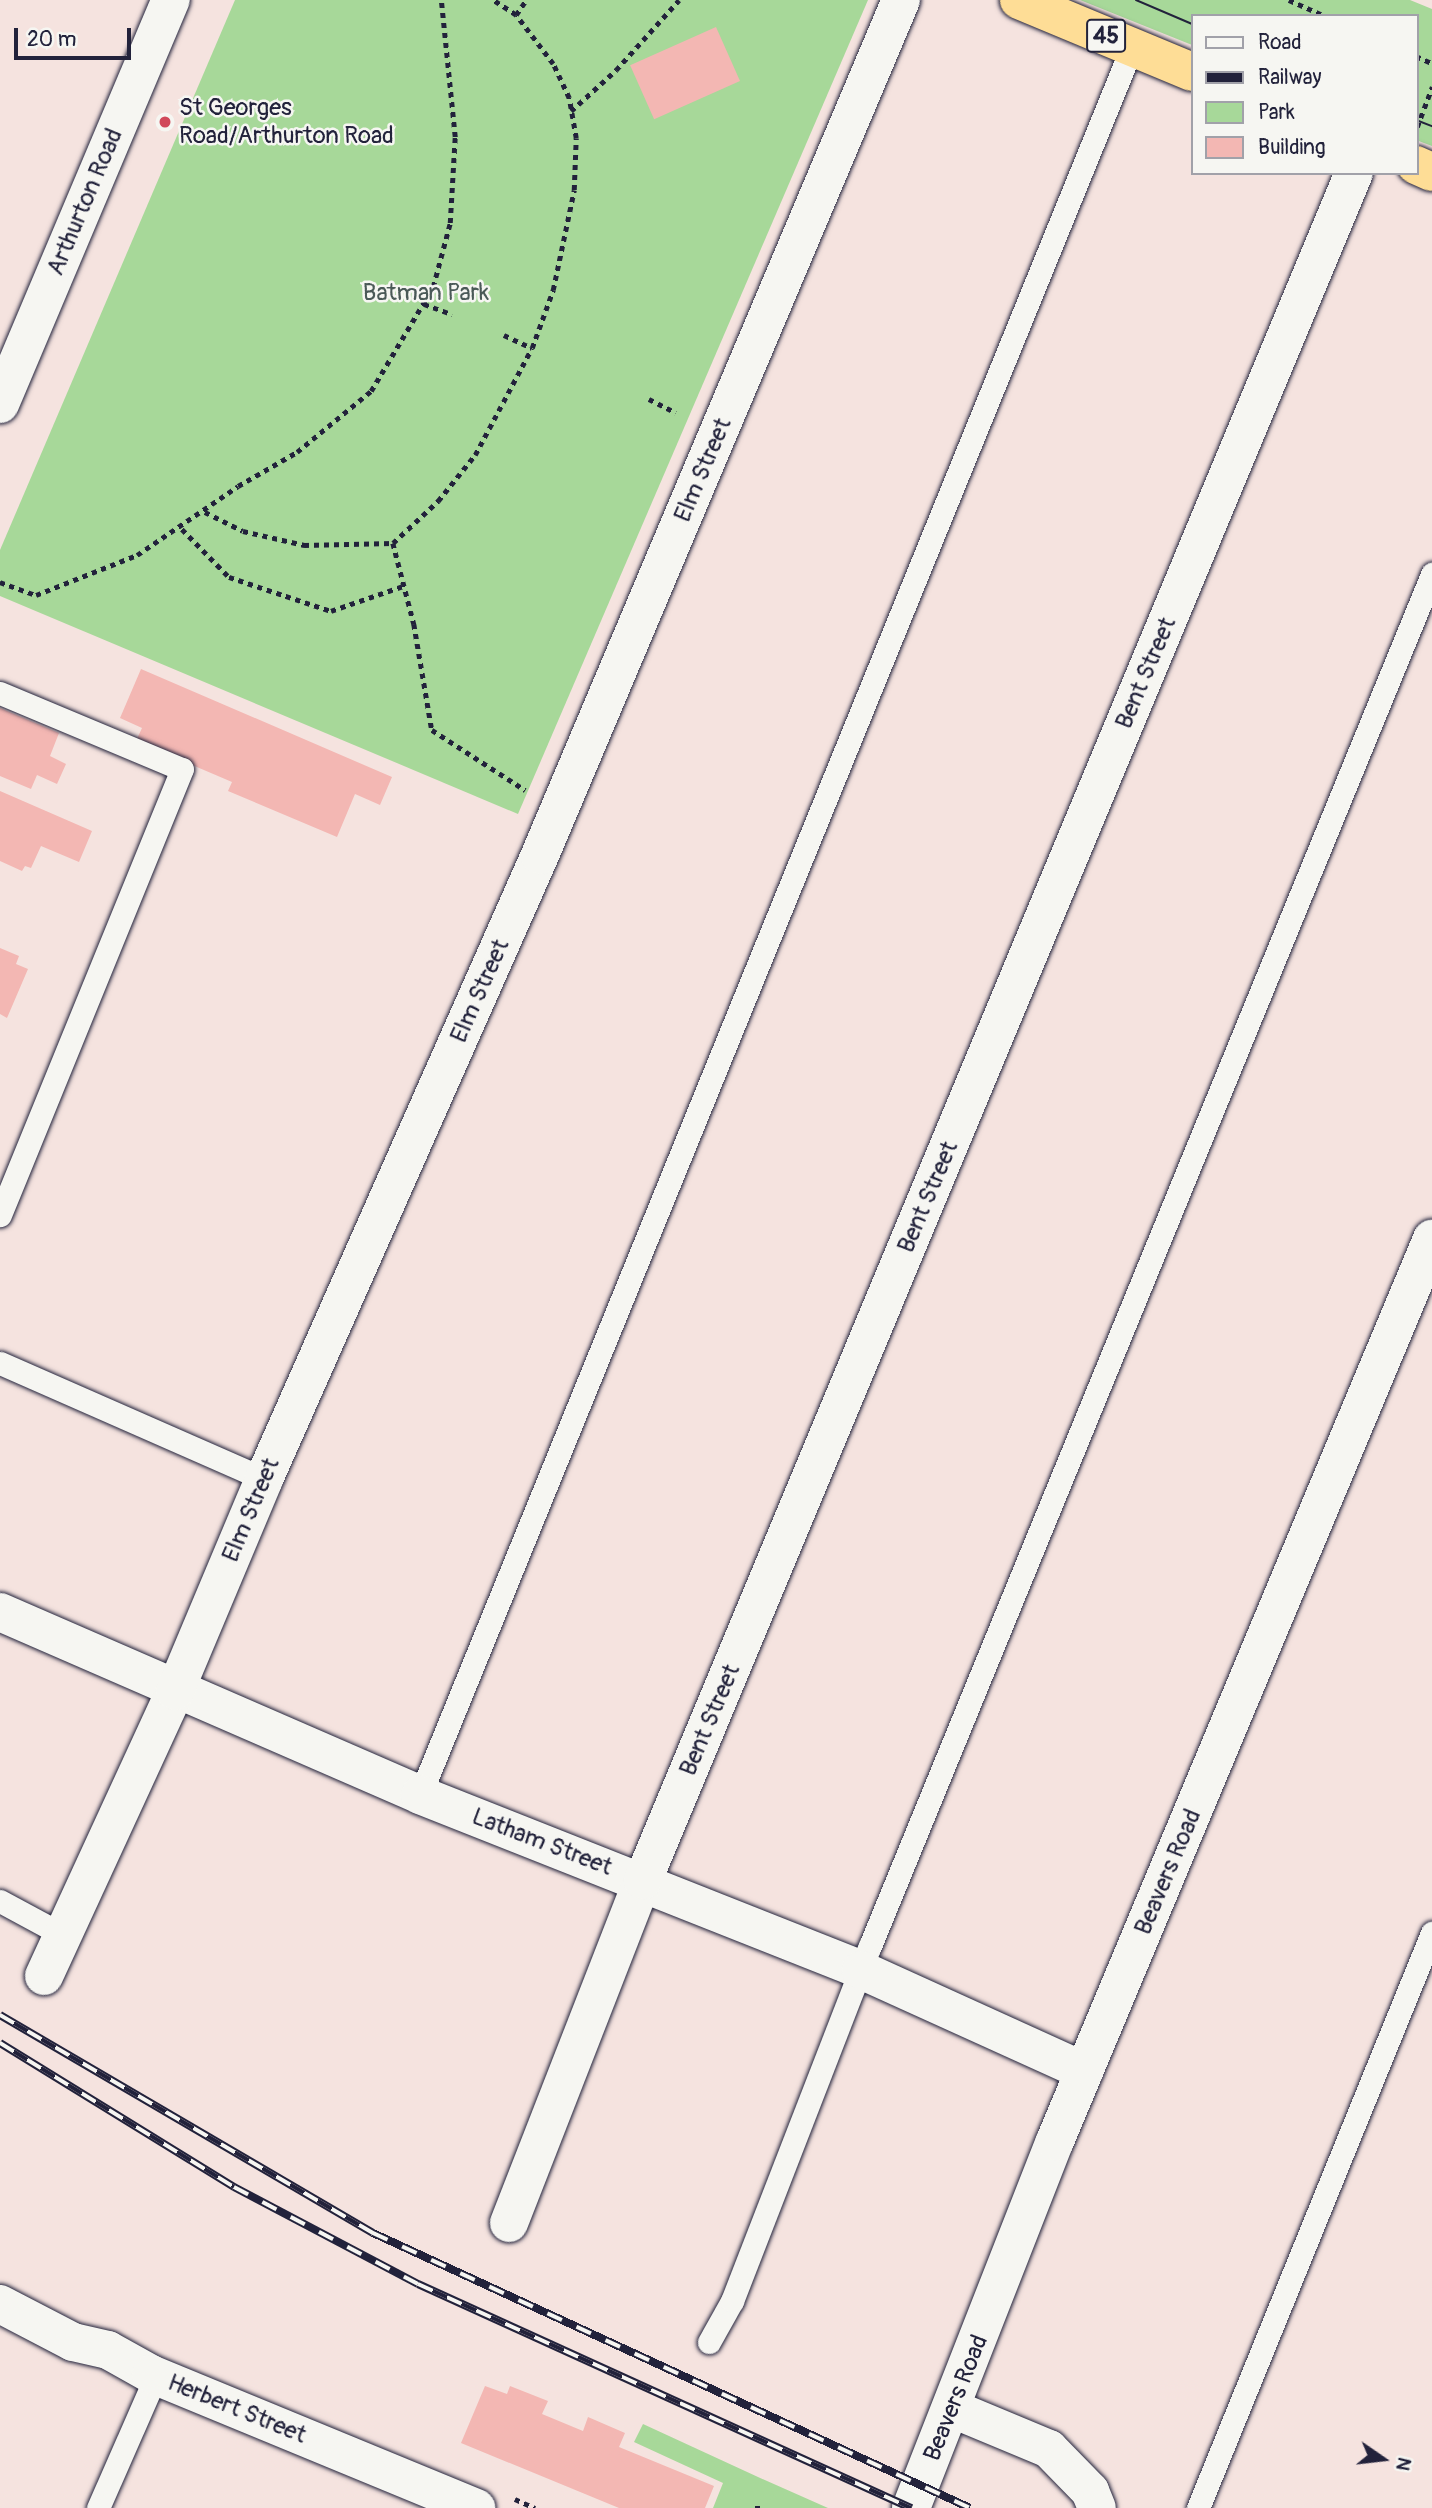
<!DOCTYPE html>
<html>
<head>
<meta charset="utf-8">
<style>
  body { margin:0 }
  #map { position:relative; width:1432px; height:2508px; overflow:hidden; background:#f5e3df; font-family:Pangolin,sans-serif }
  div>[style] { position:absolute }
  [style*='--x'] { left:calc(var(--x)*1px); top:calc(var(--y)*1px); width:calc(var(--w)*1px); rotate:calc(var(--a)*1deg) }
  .green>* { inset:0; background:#a7d899 }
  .building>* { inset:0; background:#f3b7b3; transform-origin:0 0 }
  .path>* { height:4.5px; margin-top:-2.25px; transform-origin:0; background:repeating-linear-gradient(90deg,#22223b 0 5px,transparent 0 10px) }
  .roads { filter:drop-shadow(0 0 2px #22223b) drop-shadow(0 0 2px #22223b) }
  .service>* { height:23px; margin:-11.5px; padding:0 11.5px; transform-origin:11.5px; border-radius:11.5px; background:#f6f6f2 }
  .minor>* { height:38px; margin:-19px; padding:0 19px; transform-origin:19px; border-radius:19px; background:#f6f6f2 }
  .tertiary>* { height:38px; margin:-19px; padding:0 19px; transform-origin:19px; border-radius:19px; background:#f6f6f2 }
  .trunk>* { height:38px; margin:-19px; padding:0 19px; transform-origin:19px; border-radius:19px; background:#fedd96 }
  .tram>* { height:2px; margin:-1px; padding:0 1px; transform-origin:1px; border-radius:1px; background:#22223b }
  .rail>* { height:8px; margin-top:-4px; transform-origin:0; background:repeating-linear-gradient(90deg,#f6f6f2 0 16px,#22223b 0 32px); box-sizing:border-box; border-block:2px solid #22223b }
  .dots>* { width:19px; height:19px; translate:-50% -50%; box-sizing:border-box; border:4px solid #f6f6f2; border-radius:50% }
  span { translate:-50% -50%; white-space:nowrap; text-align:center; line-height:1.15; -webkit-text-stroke:5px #f6f6f2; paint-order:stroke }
  .shield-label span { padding:2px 5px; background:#f6f6f2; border:2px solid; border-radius:5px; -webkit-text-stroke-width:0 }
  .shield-label { font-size:23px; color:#22223b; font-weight:700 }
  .poi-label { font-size:24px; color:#22223b }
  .left { translate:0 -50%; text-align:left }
  .street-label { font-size:24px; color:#22223b }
  .park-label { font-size:24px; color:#4a5957 }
  .legend { position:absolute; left:1191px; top:14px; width:228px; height:161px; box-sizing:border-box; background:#f6f6f2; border:2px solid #a1a1a9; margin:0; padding:9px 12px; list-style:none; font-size:21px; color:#22223b }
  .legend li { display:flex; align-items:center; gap:14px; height:35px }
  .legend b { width:35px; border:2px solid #a1a1a9 }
  .north { position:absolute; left:1348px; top:2424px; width:70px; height:70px; -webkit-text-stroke:5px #f6f6f2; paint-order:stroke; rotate:104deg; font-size:19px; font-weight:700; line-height:28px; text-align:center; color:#22223b }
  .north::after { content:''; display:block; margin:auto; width:24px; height:32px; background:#22223b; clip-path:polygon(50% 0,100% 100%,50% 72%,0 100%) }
  .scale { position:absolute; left:14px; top:28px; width:117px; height:32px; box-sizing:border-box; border:4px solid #22223b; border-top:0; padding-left:9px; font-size:21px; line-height:24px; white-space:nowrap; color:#22223b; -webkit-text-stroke:5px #f6f6f2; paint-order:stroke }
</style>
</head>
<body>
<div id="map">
  <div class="green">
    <i style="clip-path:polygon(235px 0,868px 0,518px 814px,0 596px,0 550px)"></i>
    <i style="clip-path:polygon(1080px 0,1410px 0,1432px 9px,1432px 146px,1416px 140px,1416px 16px,1192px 16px,1192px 45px)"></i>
    <i style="clip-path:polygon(643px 2424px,758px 2477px,828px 2508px,713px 2508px,723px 2483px,634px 2442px)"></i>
  </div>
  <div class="building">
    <i style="left:716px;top:27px;width:59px;height:94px;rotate:66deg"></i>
    <i style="clip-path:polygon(141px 669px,392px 777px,380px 805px,355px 794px,337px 837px,228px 791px,232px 782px,136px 741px,142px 728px,120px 718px)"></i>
    <i style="clip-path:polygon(0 708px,59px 733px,50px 756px,66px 764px,57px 784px,37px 775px,31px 789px,0 776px)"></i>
    <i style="clip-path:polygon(0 791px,92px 831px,79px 862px,41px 846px,31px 868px,25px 866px,22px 871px,0 861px)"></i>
    <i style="clip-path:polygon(0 948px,19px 956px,16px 964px,28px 969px,7px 1018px,0 1014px)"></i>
    <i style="clip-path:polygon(485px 2386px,507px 2394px,510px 2386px,548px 2401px,542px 2414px,583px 2431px,588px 2417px,625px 2433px,619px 2447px,714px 2486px,705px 2508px,619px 2508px,461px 2443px)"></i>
  </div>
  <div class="path">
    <i style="--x:1289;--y:0;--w:39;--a:24"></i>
    <i style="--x:516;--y:15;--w:18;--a:-56"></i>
    <i style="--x:1416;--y:56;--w:17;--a:24"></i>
    <i style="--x:571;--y:111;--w:61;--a:-42.3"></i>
    <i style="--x:616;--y:70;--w:94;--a:-48"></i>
    <i style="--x:1417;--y:127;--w:43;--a:-69.4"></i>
    <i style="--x:424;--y:304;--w:30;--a:20"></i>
    <i style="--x:504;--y:335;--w:31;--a:25"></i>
    <i style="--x:649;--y:399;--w:30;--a:27"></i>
    <i style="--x:205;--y:512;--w:42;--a:26.6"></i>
    <i style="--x:243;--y:531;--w:63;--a:12.9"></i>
    <i style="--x:304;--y:545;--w:89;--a:-1.3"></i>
    <i style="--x:393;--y:543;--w:62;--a:-43"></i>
    <i style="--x:438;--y:501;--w:59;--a:-51.2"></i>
    <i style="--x:475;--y:455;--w:121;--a:-62"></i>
    <i style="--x:532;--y:348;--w:62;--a:-70.1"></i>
    <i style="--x:553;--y:290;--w:102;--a:-78.1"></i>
    <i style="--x:574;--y:190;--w:52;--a:-87.8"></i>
    <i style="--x:576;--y:138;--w:41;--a:-99.9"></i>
    <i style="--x:569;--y:98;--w:38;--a:-115"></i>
    <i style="--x:553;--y:64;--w:61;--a:-127.1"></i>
    <i style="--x:516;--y:15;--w:27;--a:-147"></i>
    <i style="--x:182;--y:529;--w:67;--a:45.6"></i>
    <i style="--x:229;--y:577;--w:108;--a:18.4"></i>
    <i style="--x:331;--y:611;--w:76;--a:-19.1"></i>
    <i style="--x:393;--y:543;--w:84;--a:75.5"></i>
    <i style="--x:414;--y:624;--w:108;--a:80.4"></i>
    <i style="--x:432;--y:730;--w:111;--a:32.8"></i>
    <i style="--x:0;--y:582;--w:38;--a:20"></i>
    <i style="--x:36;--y:595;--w:109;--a:-21.6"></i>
    <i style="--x:137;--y:555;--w:122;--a:-34.3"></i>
    <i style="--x:238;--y:486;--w:68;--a:-30"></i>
    <i style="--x:297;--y:452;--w:96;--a:-39.5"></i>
    <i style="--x:371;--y:391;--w:121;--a:-59.2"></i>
    <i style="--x:433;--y:287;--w:66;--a:-75.1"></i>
    <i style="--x:450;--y:223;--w:86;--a:-86.7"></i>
    <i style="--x:455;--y:137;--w:138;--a:-95.8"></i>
    <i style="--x:515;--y:2499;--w:22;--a:24"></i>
    <i style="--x:755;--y:2508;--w:7;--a:0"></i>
  </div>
  <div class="roads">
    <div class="service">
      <i style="--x:0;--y:693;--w:197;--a:22.7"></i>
      <i style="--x:182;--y:769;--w:482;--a:112.2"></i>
      <i style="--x:0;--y:1363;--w:288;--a:23.7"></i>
      <i style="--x:420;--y:1795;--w:1887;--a:-67.84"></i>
      <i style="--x:0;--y:1901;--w:72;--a:28.4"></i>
      <i style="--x:709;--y:2342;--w:47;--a:-60.7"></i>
      <i style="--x:732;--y:2301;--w:381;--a:-68.8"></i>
      <i style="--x:870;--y:1946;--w:1483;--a:-67.72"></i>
      <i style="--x:98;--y:2508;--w:144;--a:-66.3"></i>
      <i style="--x:1198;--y:2508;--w:621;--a:-67.86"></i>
    </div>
    <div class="minor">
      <i style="--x:0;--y:1612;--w:458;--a:23.5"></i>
      <i style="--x:420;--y:1795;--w:474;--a:21.6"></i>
      <i style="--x:861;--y:1970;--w:245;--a:24.4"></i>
      <i style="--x:44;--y:1976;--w:314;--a:-65.3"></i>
      <i style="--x:175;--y:1691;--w:230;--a:-67.2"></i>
      <i style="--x:264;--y:1479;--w:682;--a:-66.14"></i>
      <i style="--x:540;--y:855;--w:928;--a:-67.11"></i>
      <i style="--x:509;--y:2223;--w:368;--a:-68.7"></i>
      <i style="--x:643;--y:1880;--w:1849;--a:-67.39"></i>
      <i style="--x:0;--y:2304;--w:82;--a:27.5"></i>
      <i style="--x:73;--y:2342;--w:36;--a:13"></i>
      <i style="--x:108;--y:2350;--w:49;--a:29.2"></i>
      <i style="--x:151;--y:2374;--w:352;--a:22.4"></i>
      <i style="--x:953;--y:2409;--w:104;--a:22.6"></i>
      <i style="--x:1049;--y:2449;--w:59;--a:45.7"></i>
      <i style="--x:1090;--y:2491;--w:18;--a:68"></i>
      <i style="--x:911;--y:2508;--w:394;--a:-68.6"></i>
      <i style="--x:1055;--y:2141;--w:978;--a:-67.32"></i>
    </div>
    <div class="tertiary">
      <i style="--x:0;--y:404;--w:439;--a:-67.1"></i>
    </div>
    <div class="trunk">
      <i style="--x:1019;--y:0;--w:187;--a:22.6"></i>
      <i style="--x:1416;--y:165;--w:17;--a:24"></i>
    </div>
  </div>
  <div class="tram">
    <i style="--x:1136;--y:0;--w:61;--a:23.2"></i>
    <i style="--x:1416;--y:120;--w:17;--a:21"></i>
  </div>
  <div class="rail">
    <i style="--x:0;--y:2015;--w:432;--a:30.3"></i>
    <i style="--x:373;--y:2233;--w:657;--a:24.73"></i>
    <i style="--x:0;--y:2043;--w:275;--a:31.6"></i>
    <i style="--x:234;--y:2187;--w:208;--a:27.8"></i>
    <i style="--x:418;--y:2284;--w:542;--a:24.44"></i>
  </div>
  <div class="dots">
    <i style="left:165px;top:122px;background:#d1495b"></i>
  </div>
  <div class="shield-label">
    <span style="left:1106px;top:36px">45</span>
  </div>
  <div class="poi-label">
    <span class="left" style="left:179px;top:122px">St Georges<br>Road/Arthurton Road</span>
  </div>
  <div class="street-label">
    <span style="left:85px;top:202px;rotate:-67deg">Arthurton Road</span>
    <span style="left:703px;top:470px;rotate:-67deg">Elm Street</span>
    <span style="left:1146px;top:673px;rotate:-67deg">Bent Street</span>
    <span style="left:480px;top:991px;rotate:-66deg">Elm Street</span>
    <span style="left:928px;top:1197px;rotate:-67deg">Bent Street</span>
    <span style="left:251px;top:1510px;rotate:-67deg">Elm Street</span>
    <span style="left:710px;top:1720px;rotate:-67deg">Bent Street</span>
    <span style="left:542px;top:1842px;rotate:21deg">Latham Street</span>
    <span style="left:1168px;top:1872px;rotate:-67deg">Beavers Road</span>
    <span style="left:956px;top:2398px;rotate:-68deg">Beavers Road</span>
    <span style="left:237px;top:2409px;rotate:22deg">Herbert Street</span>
  </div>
  <div class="park-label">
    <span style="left:426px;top:293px">Batman Park</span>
  </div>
  <ul class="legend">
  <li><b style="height:9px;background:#f6f6f2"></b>Road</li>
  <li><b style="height:9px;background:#22223b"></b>Railway</li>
  <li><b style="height:19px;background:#a7d899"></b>Park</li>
  <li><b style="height:19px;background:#f3b7b3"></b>Building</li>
  </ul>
  <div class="north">N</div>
  <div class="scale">20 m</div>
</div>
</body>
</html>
